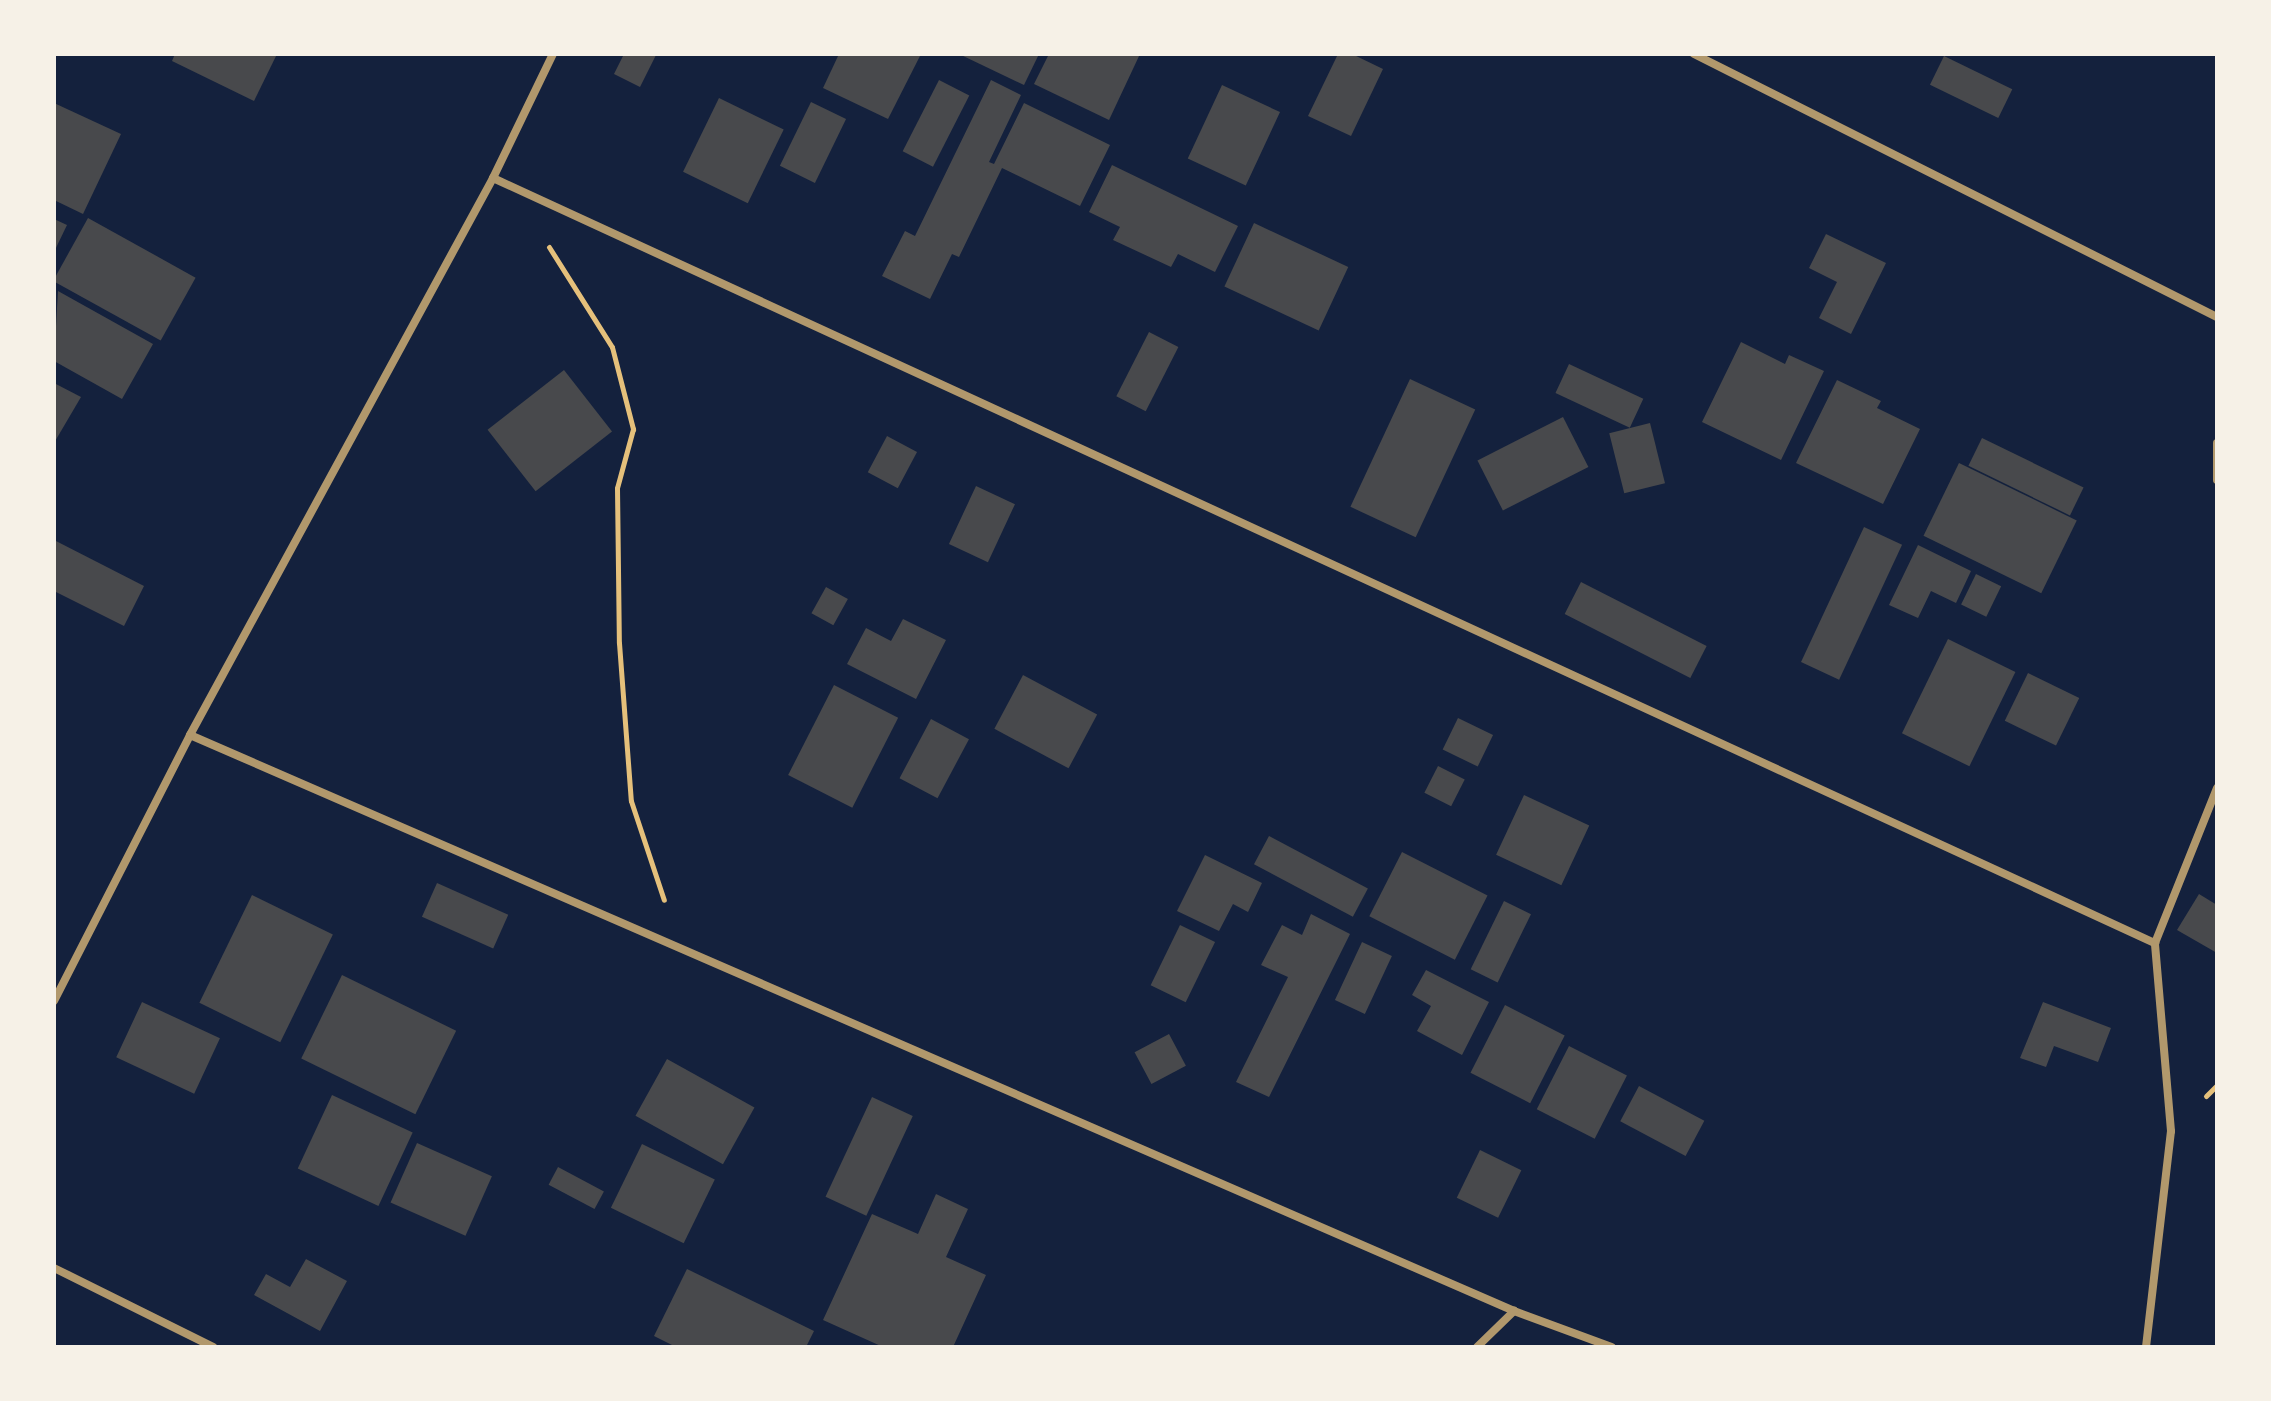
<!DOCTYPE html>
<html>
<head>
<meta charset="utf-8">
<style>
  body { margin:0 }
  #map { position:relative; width:2271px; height:1401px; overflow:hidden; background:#14213d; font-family:Montserrat,sans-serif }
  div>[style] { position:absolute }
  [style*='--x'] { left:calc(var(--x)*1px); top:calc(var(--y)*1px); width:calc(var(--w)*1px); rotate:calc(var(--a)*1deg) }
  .building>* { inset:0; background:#48494c; transform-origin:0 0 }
  .path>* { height:5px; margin:-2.5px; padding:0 2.5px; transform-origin:2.5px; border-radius:2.5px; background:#e5c07b }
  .minor>* { height:8px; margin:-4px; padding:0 4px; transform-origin:4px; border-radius:4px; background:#b1986c }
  span { translate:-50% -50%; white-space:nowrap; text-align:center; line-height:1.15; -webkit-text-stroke:8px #f6f1e7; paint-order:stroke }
  .frame { position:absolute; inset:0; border:56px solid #f6f1e7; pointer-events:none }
</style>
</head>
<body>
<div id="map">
  <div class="building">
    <i style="clip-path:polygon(175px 54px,277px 54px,254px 101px,172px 61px)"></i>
    <i style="clip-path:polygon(624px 54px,656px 55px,640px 87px,614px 74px)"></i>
    <i style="clip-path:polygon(839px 54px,921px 54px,888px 119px,823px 88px)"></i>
    <i style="clip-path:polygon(959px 54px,1039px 54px,1024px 85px)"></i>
    <i style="clip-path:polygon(1049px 54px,1140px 54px,1109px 120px,1034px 84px)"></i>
    <i style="clip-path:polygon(1338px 54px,1352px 54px,1383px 69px,1351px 136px,1308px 116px)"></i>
    <i style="left:1944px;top:56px;width:76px;height:32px;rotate:26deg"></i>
    <i style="left:939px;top:80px;width:34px;height:80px;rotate:27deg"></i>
    <i style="clip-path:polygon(991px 80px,1021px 95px,989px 162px,994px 164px,1024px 103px,1110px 145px,1080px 206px,1002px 168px,959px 257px,952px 254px,930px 299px,882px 276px,905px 231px,915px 236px)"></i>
    <i style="left:1222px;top:85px;width:64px;height:81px;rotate:25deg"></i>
    <i style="left:719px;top:98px;width:72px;height:82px;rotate:26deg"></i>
    <i style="left:811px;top:102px;width:39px;height:71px;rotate:26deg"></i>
    <i style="clip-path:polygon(54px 103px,121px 134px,83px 214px,54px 200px)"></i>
    <i style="clip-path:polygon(1112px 165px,1238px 226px,1215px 272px,1178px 254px,1171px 267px,1113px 240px,1120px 227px,1089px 212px)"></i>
    <i style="left:88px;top:218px;width:123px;height:72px;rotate:29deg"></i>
    <i style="clip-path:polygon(54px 219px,67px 225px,54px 252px)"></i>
    <i style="left:1254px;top:223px;width:104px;height:70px;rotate:25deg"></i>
    <i style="clip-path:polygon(1826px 234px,1886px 263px,1851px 334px,1819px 318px,1837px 282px,1809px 268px)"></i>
    <i style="clip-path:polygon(58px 291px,153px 344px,122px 399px,54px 361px)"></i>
    <i style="left:1149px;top:332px;width:33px;height:72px;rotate:27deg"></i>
    <i style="clip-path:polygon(1741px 342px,1785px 364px,1789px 355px,1824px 371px,1781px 460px,1702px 422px)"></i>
    <i style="left:1569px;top:364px;width:82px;height:32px;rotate:25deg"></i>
    <i style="left:564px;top:370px;width:78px;height:97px;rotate:52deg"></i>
    <i style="left:1410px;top:379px;width:72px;height:141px;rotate:25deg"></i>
    <i style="clip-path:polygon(1837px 380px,1881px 401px,1877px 408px,1920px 429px,1883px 504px,1796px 463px)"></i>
    <i style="clip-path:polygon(54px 383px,81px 397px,54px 443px)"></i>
    <i style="left:1563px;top:417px;width:56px;height:96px;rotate:63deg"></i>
    <i style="left:1650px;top:423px;width:62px;height:42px;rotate:76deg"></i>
    <i style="left:887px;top:436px;width:34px;height:41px;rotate:28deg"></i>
    <i style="left:1982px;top:438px;width:113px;height:31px;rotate:26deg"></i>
    <i style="left:1959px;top:463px;width:131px;height:81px;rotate:26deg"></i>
    <i style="left:976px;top:486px;width:43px;height:64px;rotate:25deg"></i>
    <i style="left:1864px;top:527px;width:42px;height:149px;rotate:25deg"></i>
    <i style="clip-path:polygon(54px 540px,144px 586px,124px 626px,54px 591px)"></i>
    <i style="clip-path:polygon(1918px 545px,1971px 571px,1956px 603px,1931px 591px,1918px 618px,1889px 605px)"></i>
    <i style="left:1976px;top:574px;width:28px;height:34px;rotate:26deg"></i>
    <i style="left:1581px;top:582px;width:141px;height:36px;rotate:27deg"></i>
    <i style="left:826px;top:587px;width:25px;height:30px;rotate:29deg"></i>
    <i style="clip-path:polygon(903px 619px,946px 640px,916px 699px,847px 664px,866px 628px,891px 641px)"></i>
    <i style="left:1948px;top:639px;width:75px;height:105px;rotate:26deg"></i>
    <i style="left:2028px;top:673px;width:57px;height:53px;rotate:26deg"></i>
    <i style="left:1023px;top:675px;width:84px;height:61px;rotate:28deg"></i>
    <i style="left:834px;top:685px;width:72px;height:101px;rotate:27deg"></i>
    <i style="left:1458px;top:718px;width:39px;height:35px;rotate:26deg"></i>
    <i style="left:931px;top:719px;width:43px;height:67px;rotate:28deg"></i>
    <i style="left:1438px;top:766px;width:30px;height:30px;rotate:27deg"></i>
    <i style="left:1524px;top:795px;width:72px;height:66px;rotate:25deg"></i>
    <i style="left:1269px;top:836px;width:112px;height:32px;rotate:28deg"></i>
    <i style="left:1402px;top:852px;width:96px;height:72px;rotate:27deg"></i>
    <i style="clip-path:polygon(1205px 855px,1262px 883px,1248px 912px,1233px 904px,1219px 931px,1177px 911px)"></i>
    <i style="left:437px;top:883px;width:78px;height:37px;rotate:24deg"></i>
    <i style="clip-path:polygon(2199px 894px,2217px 905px,2217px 953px,2177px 930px)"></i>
    <i style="left:252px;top:895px;width:90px;height:120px;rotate:26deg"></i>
    <i style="left:1504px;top:901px;width:30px;height:76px;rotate:26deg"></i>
    <i style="clip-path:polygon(1311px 914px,1350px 934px,1269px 1097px,1236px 1082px,1288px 977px,1261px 965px,1282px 925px,1302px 935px)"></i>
    <i style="left:1180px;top:925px;width:39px;height:67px;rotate:26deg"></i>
    <i style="left:1362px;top:942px;width:33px;height:64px;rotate:25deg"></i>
    <i style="clip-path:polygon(1426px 970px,1489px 1002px,1462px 1055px,1417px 1031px,1431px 1006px,1412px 995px)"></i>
    <i style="left:342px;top:975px;width:127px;height:93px;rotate:26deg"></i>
    <i style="left:142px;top:1002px;width:86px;height:61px;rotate:25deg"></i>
    <i style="clip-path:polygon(2043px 1002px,2111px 1028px,2098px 1062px,2054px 1046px,2046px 1067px,2020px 1058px)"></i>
    <i style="left:1505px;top:1005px;width:67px;height:76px;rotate:27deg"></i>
    <i style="left:1169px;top:1034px;width:36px;height:39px;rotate:62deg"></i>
    <i style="left:1569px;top:1046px;width:65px;height:71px;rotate:27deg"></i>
    <i style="left:667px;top:1059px;width:100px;height:65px;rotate:29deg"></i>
    <i style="left:1639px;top:1086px;width:74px;height:40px;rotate:28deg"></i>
    <i style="left:332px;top:1095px;width:89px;height:81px;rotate:25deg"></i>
    <i style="left:872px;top:1097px;width:45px;height:110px;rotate:25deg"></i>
    <i style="left:417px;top:1143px;width:82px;height:65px;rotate:24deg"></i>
    <i style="left:642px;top:1144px;width:81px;height:71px;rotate:26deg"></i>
    <i style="left:1480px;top:1150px;width:46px;height:53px;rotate:26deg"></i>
    <i style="left:558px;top:1167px;width:52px;height:20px;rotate:28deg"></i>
    <i style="clip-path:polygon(936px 1194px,968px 1209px,946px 1257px,986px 1275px,953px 1347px,883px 1347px,823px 1320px,872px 1214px,918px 1234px)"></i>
    <i style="clip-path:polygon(306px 1259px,347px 1281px,320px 1331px,254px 1295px,266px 1274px,290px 1287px)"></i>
    <i style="clip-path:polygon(687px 1269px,814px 1331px,806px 1347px,676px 1347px,654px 1336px)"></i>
  </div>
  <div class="path">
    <i style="--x:549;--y:247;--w:118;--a:57.8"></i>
    <i style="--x:612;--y:347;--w:85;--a:75.6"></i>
    <i style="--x:633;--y:429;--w:61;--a:105.2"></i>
    <i style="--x:617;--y:488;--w:155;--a:89.3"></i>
    <i style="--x:619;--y:643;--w:158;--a:85.7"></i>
    <i style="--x:631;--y:801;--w:104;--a:71.6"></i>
    <i style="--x:2206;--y:1096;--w:16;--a:-45"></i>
  </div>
  <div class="minor">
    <i style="--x:1694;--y:54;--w:585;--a:26.7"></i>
    <i style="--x:493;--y:178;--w:1830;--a:24.72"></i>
    <i style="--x:2217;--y:443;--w:37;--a:90"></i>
    <i style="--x:190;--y:735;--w:1444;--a:23.51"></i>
    <i style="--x:1514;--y:1311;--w:104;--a:20.2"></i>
    <i style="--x:54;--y:1001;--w:299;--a:-62.9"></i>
    <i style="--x:190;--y:735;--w:634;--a:-61.45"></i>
    <i style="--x:493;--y:178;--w:138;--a:-64.2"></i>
    <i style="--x:54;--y:1268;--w:178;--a:26.4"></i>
    <i style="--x:1477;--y:1347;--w:52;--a:-44.2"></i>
    <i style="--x:2146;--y:1347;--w:217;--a:-83.4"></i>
    <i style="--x:2171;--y:1131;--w:189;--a:-94.9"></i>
    <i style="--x:2155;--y:943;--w:167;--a:-68.2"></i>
  </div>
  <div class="frame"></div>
</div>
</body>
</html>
